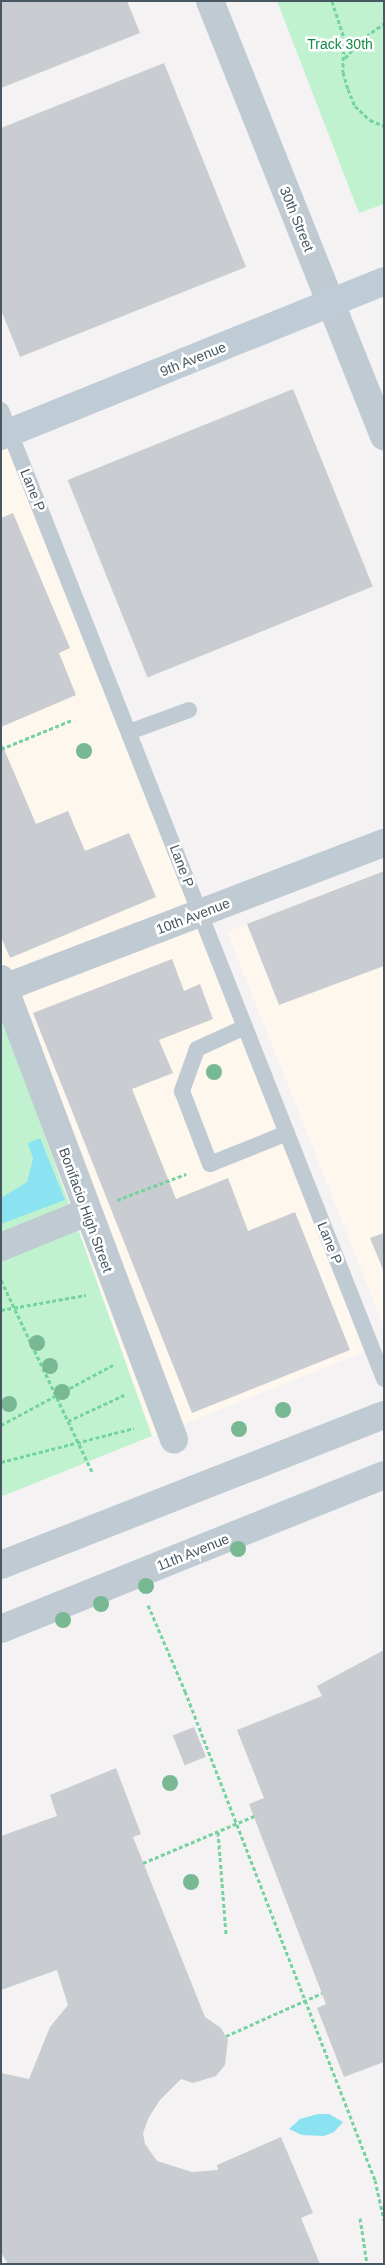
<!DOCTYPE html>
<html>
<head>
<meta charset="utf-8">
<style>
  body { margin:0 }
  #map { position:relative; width:385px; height:2265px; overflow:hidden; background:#f4f2f2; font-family:Arial,sans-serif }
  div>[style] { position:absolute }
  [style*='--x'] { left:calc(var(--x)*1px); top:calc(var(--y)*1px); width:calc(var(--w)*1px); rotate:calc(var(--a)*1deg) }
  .commercial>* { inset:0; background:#fdf7ed }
  .green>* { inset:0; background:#c0f2d0 }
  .water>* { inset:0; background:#8be3f1 }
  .building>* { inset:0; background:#c9cdd2; transform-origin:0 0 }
  .path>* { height:3px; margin-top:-1.5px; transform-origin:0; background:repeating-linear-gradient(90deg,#75d39f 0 4px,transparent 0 6.5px) }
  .lane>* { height:16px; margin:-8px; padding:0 8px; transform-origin:8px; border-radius:8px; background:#bfcad2 }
  .street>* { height:28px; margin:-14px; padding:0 14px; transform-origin:14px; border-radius:14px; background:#bfcad2 }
  .secondary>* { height:28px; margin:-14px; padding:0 14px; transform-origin:14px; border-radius:14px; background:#bfccd6 }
  .path-bridge>* { height:3px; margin-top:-1.5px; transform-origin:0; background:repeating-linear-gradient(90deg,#75d39f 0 4px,transparent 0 6.5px) }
  .trees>* { width:16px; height:16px; margin:-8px; border-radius:50%; background:#78b893 }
  span { translate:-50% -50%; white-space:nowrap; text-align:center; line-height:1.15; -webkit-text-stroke:5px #fff; paint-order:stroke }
  .park-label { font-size:14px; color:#138846 }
  .street-label { font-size:14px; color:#485761 }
  .frame { position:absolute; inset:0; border:2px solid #485761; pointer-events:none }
</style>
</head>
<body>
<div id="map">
  <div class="commercial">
    <i style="clip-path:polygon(1px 433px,367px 1351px,1px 1497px)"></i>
    <i style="clip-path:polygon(384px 870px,384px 1327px,227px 932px)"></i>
  </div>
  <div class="green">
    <i style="clip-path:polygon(277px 1px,384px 1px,384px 204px,359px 213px)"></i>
    <i style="clip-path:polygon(1px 1013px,152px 1436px,3px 1496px,1px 1493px)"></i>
  </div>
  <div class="water">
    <i style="clip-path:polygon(40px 1138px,65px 1200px,1px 1224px,1px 1198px,27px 1182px,33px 1159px,28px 1143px)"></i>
    <i style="clip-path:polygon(318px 2114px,329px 2114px,343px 2122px,334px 2132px,324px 2136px,302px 2135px,289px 2129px,300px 2119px)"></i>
  </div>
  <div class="building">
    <i style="clip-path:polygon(1px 1px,127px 1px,140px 33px,1px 88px)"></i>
    <i style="clip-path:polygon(164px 63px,246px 267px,20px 357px,1px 310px,1px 128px)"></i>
    <i style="left:293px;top:389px;width:213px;height:243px;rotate:68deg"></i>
    <i style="clip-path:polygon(13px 513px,70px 648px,59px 653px,76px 695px,1px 727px,1px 518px)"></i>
    <i style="clip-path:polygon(1px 742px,36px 824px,68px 811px,85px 851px,129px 833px,156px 897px,10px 958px,1px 937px)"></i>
    <i style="clip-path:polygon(384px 871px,384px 966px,279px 1005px,247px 924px)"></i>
    <i style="clip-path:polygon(172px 959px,184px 991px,200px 984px,213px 1019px,159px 1040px,173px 1073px,132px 1089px,176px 1199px,228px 1178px,248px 1231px,295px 1212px,350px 1350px,192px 1413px,33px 1013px)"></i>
    <i style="clip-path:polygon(384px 1233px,384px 1272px,370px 1238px)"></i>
    <i style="clip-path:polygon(384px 1650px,384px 2062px,344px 2077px,317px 2008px,326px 2004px,249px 1804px,264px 1798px,237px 1730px,322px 1696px,317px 1686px)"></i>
    <i style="left:194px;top:1727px;width:32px;height:23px;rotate:68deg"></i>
    <i style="clip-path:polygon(116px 1768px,141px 1834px,133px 1837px,205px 2017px,221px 2028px,228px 2040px,225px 2065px,216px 2076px,193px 2083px,181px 2079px,160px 2100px,149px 2117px,143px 2133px,145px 2144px,157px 2161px,192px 2172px,218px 2170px,217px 2165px,281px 2137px,313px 2213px,301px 2218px,320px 2264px,8px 2264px,1px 2252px,1px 2073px,29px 2079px,50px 2027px,68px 2005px,57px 1970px,1px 1990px,1px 1836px,57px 1816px,50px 1795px)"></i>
  </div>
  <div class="path">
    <i style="--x:332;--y:1;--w:38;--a:72"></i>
    <i style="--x:344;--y:37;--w:35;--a:92"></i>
    <i style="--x:343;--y:72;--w:18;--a:74"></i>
    <i style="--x:348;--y:89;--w:18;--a:68"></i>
    <i style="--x:355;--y:106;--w:21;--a:43"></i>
    <i style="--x:370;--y:120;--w:15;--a:23"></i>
    <i style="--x:383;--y:1;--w:1;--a:0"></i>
    <i style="--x:345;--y:58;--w:24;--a:-48"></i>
    <i style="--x:361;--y:40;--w:29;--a:-36"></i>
    <i style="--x:1;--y:749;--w:77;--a:-22.2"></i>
    <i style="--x:117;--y:1200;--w:74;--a:-20.6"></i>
    <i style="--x:1;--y:1280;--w:212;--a:64.6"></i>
    <i style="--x:1;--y:1310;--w:86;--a:-10"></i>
    <i style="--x:68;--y:1421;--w:62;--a:-24.9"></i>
    <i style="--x:1;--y:1425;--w:127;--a:-28.2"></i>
    <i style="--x:1;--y:1462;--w:137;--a:-14.3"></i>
    <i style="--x:148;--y:1605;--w:94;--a:66.7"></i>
    <i style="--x:185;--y:1691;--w:525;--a:68.77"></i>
    <i style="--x:375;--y:2180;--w:41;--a:77.3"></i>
    <i style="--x:218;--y:1832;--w:102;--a:85.5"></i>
    <i style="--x:360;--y:2218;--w:47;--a:81.3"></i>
  </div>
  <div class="lane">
    <i style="--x:1;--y:410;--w:1042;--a:68.43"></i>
    <i style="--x:129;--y:732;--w:64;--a:-20.1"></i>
    <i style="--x:245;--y:1027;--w:53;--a:155.4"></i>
    <i style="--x:197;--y:1049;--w:45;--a:109.7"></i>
    <i style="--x:182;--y:1091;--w:78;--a:69"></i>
    <i style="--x:210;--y:1164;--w:83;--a:-21.9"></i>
  </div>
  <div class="street">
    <i style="--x:210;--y:1;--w:469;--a:68.2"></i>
    <i style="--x:1;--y:979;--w:492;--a:69.4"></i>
    <i style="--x:1;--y:989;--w:410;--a:-20.9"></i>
    <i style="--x:1;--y:1247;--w:93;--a:-22.1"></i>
    <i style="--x:1;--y:1565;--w:411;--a:-21.4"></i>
    <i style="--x:1;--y:1629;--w:413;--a:-21.9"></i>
  </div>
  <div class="secondary">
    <i style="--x:1;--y:436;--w:413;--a:-22"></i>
  </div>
  <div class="path-bridge">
    <i style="--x:143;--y:1863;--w:121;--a:-22.9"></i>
    <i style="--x:226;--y:2036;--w:105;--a:-24.1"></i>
  </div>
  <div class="trees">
    <i style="left:84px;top:751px"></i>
    <i style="left:214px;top:1072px"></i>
    <i style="left:37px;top:1343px"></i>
    <i style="left:50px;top:1366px"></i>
    <i style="left:62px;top:1392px"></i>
    <i style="left:9px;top:1404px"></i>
    <i style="left:283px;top:1410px"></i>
    <i style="left:239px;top:1429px"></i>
    <i style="left:238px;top:1549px"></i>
    <i style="left:146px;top:1586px"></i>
    <i style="left:101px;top:1604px"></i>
    <i style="left:63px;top:1620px"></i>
    <i style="left:170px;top:1783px"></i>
    <i style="left:191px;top:1882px"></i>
  </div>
  <div class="park-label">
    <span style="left:340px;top:44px">Track 30th</span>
  </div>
  <div class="street-label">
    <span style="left:297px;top:219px;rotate:68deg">30th Street</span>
    <span style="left:193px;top:359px;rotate:-22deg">9th Avenue</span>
    <span style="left:33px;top:490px;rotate:68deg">Lane P</span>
    <span style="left:182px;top:866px;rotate:69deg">Lane P</span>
    <span style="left:193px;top:916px;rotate:-21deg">10th Avenue</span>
    <span style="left:86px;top:1210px;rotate:70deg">Bonifacio High Street</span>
    <span style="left:330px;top:1243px;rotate:68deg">Lane P</span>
    <span style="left:193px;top:1552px;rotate:-22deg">11th Avenue</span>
  </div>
  <div class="frame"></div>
</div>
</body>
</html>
